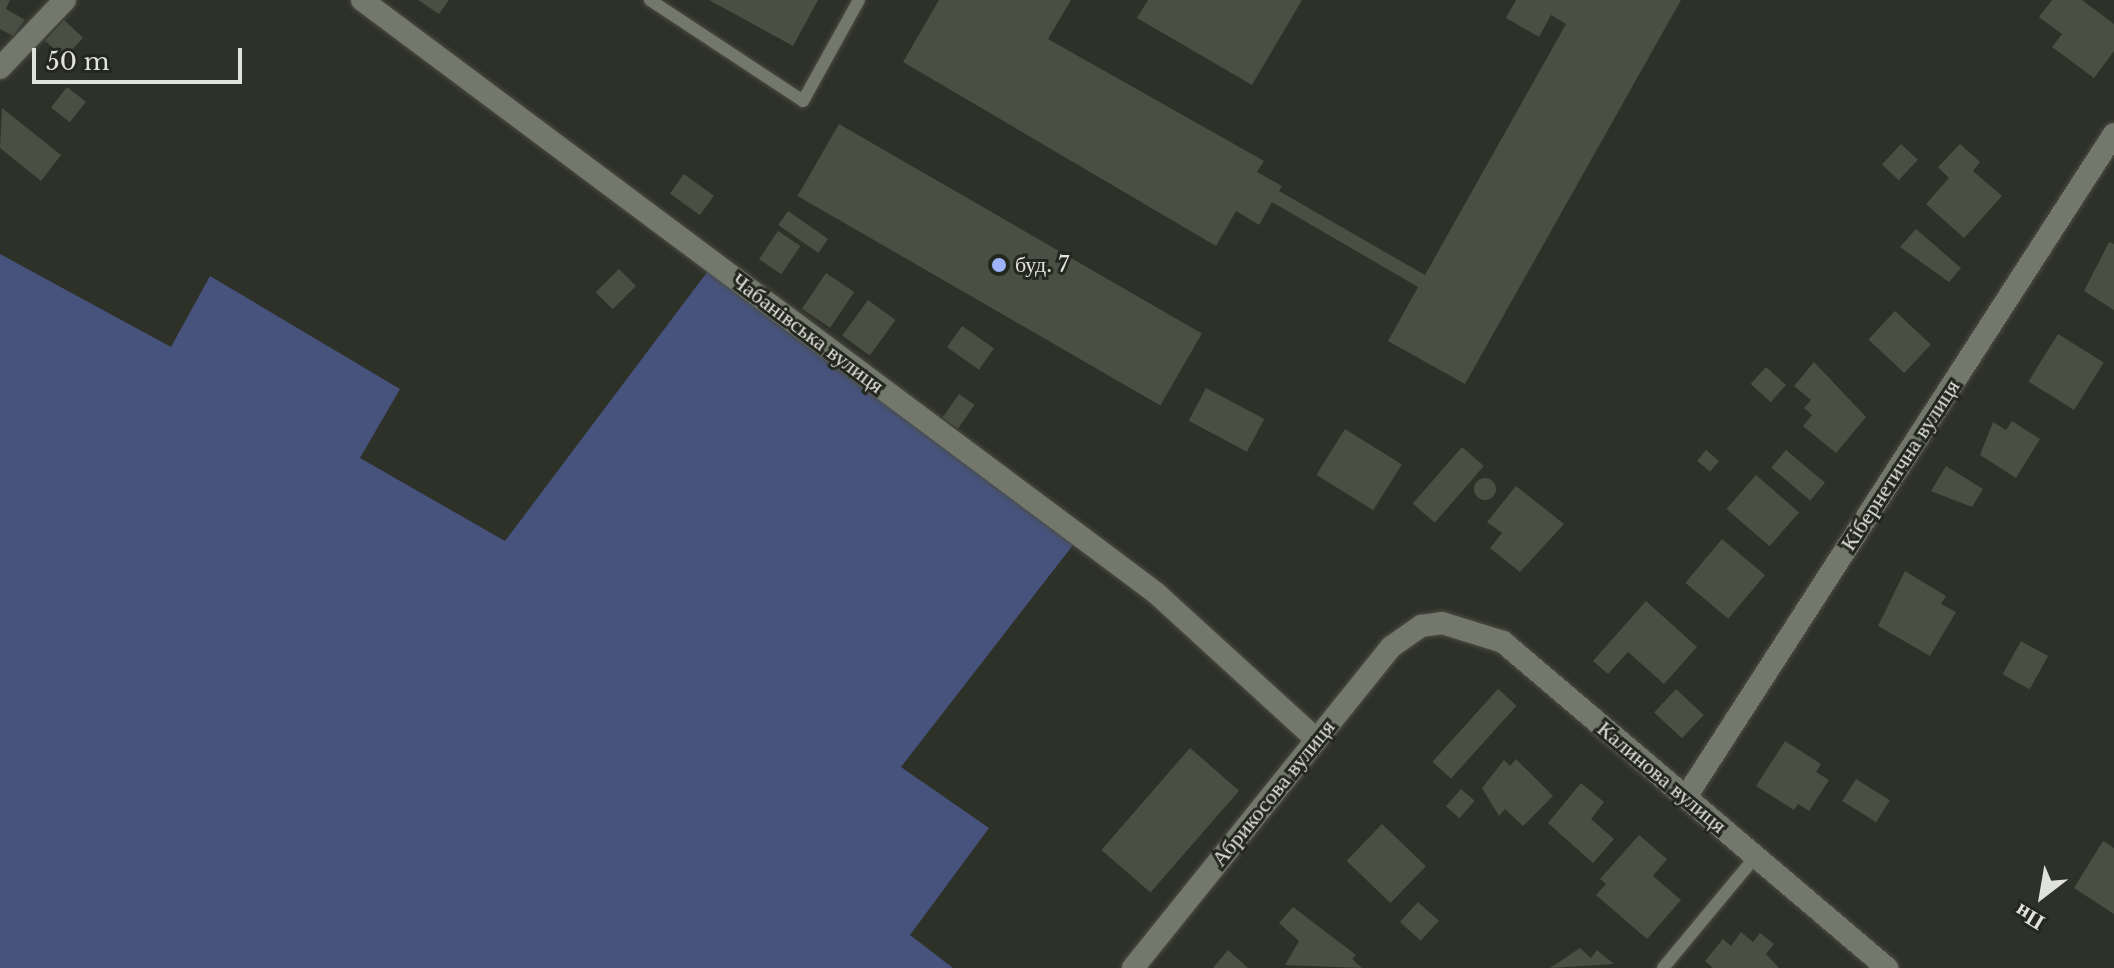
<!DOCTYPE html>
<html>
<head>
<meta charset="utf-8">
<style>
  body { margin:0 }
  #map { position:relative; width:2114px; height:968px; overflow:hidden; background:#2e3127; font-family:"Libre Baskerville",serif }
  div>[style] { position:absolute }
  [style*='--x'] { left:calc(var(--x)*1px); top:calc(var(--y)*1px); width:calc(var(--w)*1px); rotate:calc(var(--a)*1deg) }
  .green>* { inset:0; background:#47537c }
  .building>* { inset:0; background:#4a4e43; transform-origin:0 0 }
  .round { border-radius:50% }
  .roads { filter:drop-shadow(0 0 2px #4b4d45) drop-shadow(0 0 2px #4b4d45) }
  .service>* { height:12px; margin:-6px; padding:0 6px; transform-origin:6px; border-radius:6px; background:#74786c }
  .minor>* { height:22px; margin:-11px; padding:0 11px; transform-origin:11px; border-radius:11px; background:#74786c }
  .dots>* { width:22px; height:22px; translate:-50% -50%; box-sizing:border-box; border:4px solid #24271d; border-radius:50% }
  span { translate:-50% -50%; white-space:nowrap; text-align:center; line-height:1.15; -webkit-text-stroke:6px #24271d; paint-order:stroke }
  .poi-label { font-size:22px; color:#e0e2dc }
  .left { translate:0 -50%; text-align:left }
  .street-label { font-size:22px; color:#e0e2dc }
  .north { position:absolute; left:2002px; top:856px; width:80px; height:80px; -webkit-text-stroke:6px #24271d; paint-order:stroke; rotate:211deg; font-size:22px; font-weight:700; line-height:32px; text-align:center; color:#e0e2dc }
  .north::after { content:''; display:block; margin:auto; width:28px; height:36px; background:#e0e2dc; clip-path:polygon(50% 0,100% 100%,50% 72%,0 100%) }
  .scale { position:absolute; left:32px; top:48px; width:210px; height:36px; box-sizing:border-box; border:4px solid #e0e2dc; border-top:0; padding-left:10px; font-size:24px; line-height:28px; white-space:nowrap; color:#e0e2dc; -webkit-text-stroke:6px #24271d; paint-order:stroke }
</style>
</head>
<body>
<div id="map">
  <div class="green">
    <i style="clip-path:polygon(0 254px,171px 347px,210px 276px,400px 389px,360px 458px,505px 541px,714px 263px,1080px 536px,901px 767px,989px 828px,910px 935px,953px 968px,0 968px)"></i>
  </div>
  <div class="building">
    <i style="clip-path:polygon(0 0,10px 0,6px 9px,25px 20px,13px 36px,0 29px)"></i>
    <i style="clip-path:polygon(418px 0,449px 0,439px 14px)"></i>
    <i style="clip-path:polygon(709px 0,818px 0,793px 46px)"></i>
    <i style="clip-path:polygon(939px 0,1071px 0,1048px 39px,1264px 161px,1257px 172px,1282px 186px,1279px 191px,1425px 275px,1566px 24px,1551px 15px,1539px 37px,1506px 18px,1516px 0,1681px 0,1465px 384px,1388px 341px,1418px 287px,1272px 202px,1259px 225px,1236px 211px,1216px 246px,903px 62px)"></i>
    <i style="clip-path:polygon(1148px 0,1302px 0,1252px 85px,1137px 18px)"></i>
    <i style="clip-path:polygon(2052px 0,2082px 0,2114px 24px,2114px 51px,2094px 78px,2052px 47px,2062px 34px,2039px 17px)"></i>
    <i style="left:64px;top:20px;width:26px;height:28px;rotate:43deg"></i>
    <i style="left:67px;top:87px;width:24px;height:26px;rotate:38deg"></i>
    <i style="clip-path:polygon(2px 108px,61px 155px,41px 181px,0 148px)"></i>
    <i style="left:839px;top:124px;width:419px;height:83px;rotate:30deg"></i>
    <i style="left:1901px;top:144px;width:23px;height:28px;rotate:43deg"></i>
    <i style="clip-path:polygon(1960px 144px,1980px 162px,1973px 171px,2002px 196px,1964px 238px,1926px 204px,1949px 178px,1938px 167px)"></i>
    <i style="left:684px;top:174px;width:37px;height:24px;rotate:36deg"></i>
    <i style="left:788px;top:211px;width:49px;height:17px;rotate:35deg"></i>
    <i style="clip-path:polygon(1916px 229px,1961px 268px,1949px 282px,1900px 247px)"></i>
    <i style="left:778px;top:231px;width:27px;height:34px;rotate:34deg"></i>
    <i style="clip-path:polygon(2109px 242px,2114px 244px,2114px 310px,2084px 291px)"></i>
    <i style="left:619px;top:269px;width:24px;height:33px;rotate:45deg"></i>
    <i style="left:826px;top:273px;width:34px;height:43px;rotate:34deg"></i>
    <i style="left:868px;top:300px;width:34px;height:44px;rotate:36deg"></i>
    <i style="left:1895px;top:311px;width:49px;height:39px;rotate:43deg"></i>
    <i style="left:962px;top:326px;width:39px;height:26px;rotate:35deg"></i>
    <i style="left:2058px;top:334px;width:54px;height:56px;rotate:32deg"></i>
    <i style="clip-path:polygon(1814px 362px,1866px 417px,1836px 453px,1803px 426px,1812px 415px,1804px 408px,1811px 400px,1794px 386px)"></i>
    <i style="left:1766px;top:367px;width:27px;height:23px;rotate:42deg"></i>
    <i style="left:1206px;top:388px;width:66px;height:37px;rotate:28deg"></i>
    <i style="left:959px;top:394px;width:19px;height:29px;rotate:35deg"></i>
    <i style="clip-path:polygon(2012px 421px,2040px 439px,2016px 478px,1980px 455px,1993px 422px,2006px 430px)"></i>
    <i style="left:1345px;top:429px;width:67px;height:54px;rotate:32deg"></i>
    <i style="left:1462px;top:447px;width:29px;height:75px;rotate:41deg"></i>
    <i style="left:1706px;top:450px;width:17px;height:14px;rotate:40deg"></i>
    <i style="left:1786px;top:450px;width:51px;height:23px;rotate:40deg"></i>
    <i style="clip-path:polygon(1946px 466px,1983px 489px,1972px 507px,1931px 491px)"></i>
    <i style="left:1756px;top:475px;width:57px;height:45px;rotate:41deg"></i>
    <i class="round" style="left:1474px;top:478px;width:22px;height:22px"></i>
    <i style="clip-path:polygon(1516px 486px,1564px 524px,1520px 572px,1490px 548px,1502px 533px,1487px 522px)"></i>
    <i style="left:1722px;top:539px;width:56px;height:57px;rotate:40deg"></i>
    <i style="clip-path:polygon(1905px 571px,1946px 596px,1941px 604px,1956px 612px,1930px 656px,1878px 626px)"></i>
    <i style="clip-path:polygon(1646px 601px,1697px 647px,1664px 684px,1628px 652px,1608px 674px,1593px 661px)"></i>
    <i style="left:2021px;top:641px;width:31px;height:38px;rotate:29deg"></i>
    <i style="left:1498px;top:689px;width:25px;height:98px;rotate:42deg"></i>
    <i style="left:1676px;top:689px;width:38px;height:32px;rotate:43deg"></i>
    <i style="clip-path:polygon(1785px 741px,1821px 764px,1816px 772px,1829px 780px,1809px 811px,1798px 804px,1794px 810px,1756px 786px)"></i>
    <i style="left:1190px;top:748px;width:65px;height:135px;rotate:41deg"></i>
    <i style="clip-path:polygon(1516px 759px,1553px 796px,1523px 826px,1505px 809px,1499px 816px,1482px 788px,1504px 760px,1510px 766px)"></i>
    <i style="left:1856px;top:779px;width:40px;height:26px;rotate:32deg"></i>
    <i style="clip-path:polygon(1581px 783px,1604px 802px,1591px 819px,1614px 839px,1593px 863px,1548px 823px)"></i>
    <i style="left:1461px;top:789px;width:18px;height:23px;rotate:41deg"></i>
    <i style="left:1382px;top:824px;width:61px;height:51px;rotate:44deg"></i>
    <i style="clip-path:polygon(1639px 835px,1667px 859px,1653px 876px,1681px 900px,1647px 939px,1596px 895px,1606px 884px,1600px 879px)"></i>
    <i style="clip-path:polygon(2103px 841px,2114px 848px,2114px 914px,2074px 888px)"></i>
    <i style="left:1418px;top:902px;width:28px;height:27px;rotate:42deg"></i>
    <i style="clip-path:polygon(1293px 907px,1356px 955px,1352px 959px,1362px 968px,1285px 965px,1299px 941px,1279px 923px)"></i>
    <i style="clip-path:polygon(1741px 932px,1753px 942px,1760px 933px,1774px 944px,1766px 954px,1779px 968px,1713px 968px,1705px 961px,1723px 939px,1731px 946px)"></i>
    <i style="clip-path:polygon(1580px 948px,1591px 958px,1597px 950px,1614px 964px,1550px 968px)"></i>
    <i style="clip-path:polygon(1228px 950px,1248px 968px,1213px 968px)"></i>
  </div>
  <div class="roads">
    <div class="service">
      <i style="--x:650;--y:0;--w:183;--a:33.4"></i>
      <i style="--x:803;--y:101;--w:115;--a:-61"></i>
      <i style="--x:1663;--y:968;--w:146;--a:-50.3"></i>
    </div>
    <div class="minor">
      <i style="--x:362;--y:0;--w:991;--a:36.75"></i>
      <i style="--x:1156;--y:593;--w:217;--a:42.4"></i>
      <i style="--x:0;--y:68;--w:94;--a:-46.3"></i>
      <i style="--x:1686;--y:797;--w:789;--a:-57.16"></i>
      <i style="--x:1133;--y:968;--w:412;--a:-51.2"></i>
      <i style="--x:1391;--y:647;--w:37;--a:-35"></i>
      <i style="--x:1421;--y:626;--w:21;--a:-8"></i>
      <i style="--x:1442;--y:623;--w:64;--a:17.3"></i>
      <i style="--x:1503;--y:642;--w:504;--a:40.33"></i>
    </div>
  </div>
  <div class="dots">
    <i style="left:999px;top:265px;background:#9db4fd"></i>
  </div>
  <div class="poi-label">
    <span class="left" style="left:1015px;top:265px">буд. 7</span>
  </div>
  <div class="street-label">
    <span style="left:808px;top:333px;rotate:37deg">Чабанівська вулиця</span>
    <span style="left:1900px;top:465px;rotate:-57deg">Кібернетична вулиця</span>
    <span style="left:1662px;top:777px;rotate:40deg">Калинова вулиця</span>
    <span style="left:1273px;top:793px;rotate:-51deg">Абрикосова вулиця</span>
  </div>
  <div class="north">Пн</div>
  <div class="scale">50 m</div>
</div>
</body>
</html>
